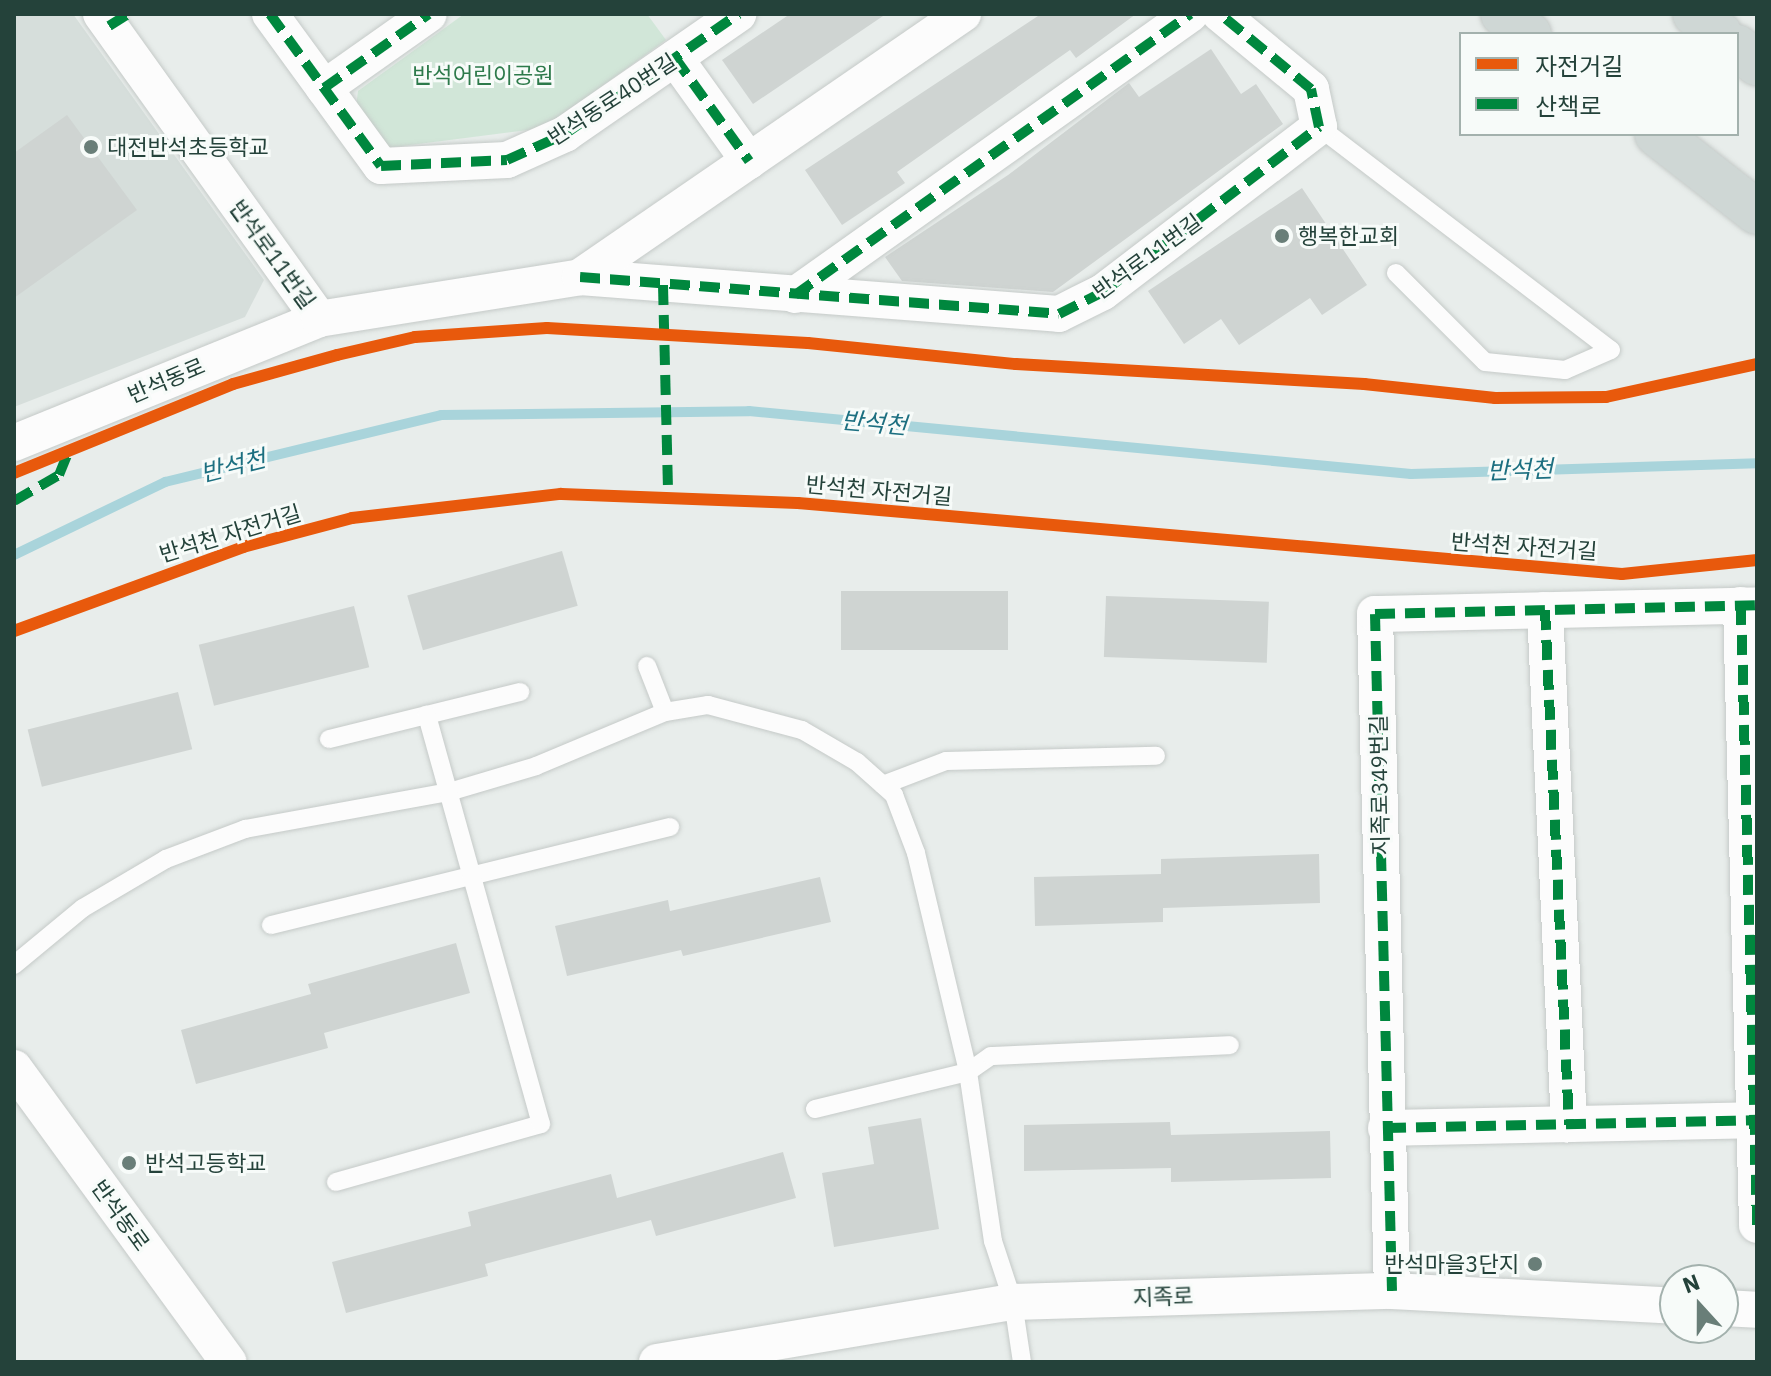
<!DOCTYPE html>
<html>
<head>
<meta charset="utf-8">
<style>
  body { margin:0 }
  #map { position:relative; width:1771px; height:1376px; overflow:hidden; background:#e8edeb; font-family:"IBM Plex Sans","Noto Sans KR",sans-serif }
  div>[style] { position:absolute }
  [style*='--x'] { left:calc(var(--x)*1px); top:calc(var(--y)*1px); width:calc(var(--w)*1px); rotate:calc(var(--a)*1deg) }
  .built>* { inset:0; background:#d6dedb }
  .green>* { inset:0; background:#d1e6d8 }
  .stream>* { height:10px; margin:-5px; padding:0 5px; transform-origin:5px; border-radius:5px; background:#a9d4db }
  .building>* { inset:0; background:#cfd4d2; transform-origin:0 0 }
  .roads { filter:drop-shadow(0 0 2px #c5cac8) drop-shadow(0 0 2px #c5cac8) }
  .service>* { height:18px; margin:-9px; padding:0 9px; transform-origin:9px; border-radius:9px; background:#fcfcfc }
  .minor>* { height:36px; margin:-18px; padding:0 18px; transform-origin:18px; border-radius:18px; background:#fcfcfc }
  .primary>* { height:44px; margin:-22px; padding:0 22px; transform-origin:22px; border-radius:22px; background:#cfd7d5 }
  .quiet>* { height:10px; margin-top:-5px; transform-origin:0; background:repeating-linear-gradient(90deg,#00873e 0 20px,transparent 0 30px) }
  .cycleway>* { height:12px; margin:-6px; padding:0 6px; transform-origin:6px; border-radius:6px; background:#e8590c }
  .dots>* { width:22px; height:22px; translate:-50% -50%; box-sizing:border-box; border:4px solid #f7fbf9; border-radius:50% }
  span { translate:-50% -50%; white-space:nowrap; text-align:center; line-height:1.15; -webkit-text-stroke:6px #f7fbf9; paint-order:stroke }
  .park-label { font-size:22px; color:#2d7a4b }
  .street-label { font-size:22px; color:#24423a }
  .poi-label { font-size:22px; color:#24423a }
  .left { translate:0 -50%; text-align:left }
  .right { translate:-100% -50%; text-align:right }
  .water-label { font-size:24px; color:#1c6f80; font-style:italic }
  .frame { position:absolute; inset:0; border:16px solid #24423a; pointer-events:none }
  .legend { position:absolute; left:1459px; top:32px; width:280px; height:104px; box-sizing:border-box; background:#f7fbf9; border:2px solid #a3b1ad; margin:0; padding:10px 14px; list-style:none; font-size:24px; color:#24423a }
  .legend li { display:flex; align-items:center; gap:16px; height:40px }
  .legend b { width:40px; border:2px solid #a3b1ad }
  .north { position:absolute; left:1659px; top:1264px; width:80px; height:80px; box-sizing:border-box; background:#f7fbf9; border:2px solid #a3b1ad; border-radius:50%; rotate:339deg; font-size:22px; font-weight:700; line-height:32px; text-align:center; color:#24423a }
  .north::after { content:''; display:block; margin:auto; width:28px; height:36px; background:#697e78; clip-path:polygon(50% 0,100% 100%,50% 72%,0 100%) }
</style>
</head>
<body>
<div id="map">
  <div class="built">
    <i style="clip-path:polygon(14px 14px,73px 14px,264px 280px,245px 317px,14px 407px)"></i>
  </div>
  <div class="green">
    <i style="clip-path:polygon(464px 14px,647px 14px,666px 40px,544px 128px,387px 148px,356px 108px,358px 91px)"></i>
  </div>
  <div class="stream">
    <i style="--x:14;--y:555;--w:168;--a:-25.8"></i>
    <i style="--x:165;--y:482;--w:284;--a:-13.6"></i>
    <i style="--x:441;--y:415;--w:308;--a:-0.7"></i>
    <i style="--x:749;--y:411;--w:665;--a:5.44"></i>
    <i style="--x:1411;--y:474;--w:346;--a:-1.8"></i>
  </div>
  <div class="building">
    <i style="clip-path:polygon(790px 14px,886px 14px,753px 104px,722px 60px)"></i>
    <i style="clip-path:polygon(1041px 14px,1136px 14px,1076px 58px,1070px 50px,897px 172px,905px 183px,842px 225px,805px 170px)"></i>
    <i style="clip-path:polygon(1211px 49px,1241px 94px,1256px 84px,1283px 124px,1053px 292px,902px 281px,885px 257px,1008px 175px,1129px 83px,1139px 97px)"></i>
    <i style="clip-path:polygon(67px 115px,137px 210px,14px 298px,14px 153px)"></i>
    <i style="clip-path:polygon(1302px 188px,1367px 285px,1322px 315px,1310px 298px,1239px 345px,1221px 319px,1184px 344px,1148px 291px)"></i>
    <i style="left:562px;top:551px;width:57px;height:161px;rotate:74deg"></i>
    <i style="left:841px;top:591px;width:167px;height:59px"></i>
    <i style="left:1106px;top:596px;width:163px;height:61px;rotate:2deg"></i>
    <i style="left:354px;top:606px;width:63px;height:160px;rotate:76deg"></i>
    <i style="left:178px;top:692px;width:59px;height:155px;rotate:76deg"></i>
    <i style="clip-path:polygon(1319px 854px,1320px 903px,1163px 908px,1163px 922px,1035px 926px,1034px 877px,1161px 874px,1161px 859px)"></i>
    <i style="clip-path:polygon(820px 877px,831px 922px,683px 956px,681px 950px,567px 976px,555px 926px,668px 900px,670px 911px)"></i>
    <i style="clip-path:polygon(456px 943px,470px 993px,324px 1033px,328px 1048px,196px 1084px,181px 1030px,311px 994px,308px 984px)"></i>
    <i style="clip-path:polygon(921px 1118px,939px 1229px,834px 1247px,822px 1173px,874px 1164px,868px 1127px)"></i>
    <i style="clip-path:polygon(1170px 1122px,1171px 1135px,1330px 1131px,1331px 1178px,1171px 1182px,1171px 1168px,1024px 1171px,1024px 1125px)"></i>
    <i style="clip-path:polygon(783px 1152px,796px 1198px,656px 1236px,651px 1220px,485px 1264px,488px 1276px,346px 1313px,332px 1262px,471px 1226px,468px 1212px,611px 1174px,617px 1198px)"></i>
  </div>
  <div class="roads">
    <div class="service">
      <i style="--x:1319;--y:127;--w:367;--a:37.4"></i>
      <i style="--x:1611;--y:350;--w:50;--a:156.5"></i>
      <i style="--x:1565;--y:370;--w:80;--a:-174.3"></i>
      <i style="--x:1485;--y:362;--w:126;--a:-135"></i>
      <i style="--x:647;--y:666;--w:49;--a:68.6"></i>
      <i style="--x:329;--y:739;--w:197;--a:-13.8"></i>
      <i style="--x:883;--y:785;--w:67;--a:-20.9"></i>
      <i style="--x:946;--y:761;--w:210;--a:-1.4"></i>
      <i style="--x:271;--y:925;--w:411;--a:-13.8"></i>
      <i style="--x:14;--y:965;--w:89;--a:-39.6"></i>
      <i style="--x:83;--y:908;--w:96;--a:-30.6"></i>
      <i style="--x:166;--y:859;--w:85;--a:-20.8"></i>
      <i style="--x:245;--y:829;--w:207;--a:-10.3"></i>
      <i style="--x:449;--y:792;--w:91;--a:-16.6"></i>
      <i style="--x:536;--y:766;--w:140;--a:-22.7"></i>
      <i style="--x:665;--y:712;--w:44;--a:-9.2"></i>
      <i style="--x:708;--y:705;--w:97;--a:14.9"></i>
      <i style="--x:802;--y:730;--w:64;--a:30.2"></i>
      <i style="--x:857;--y:762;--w:50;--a:41.7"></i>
      <i style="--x:894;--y:795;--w:62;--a:69.2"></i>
      <i style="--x:916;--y:853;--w:225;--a:76.6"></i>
      <i style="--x:968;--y:1072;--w:171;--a:81.6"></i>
      <i style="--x:993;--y:1241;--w:64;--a:71.8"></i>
      <i style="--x:1013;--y:1302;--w:61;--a:81.5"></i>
      <i style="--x:815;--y:1109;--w:157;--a:-13.6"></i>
      <i style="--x:968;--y:1072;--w:28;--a:-35"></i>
      <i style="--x:991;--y:1056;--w:239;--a:-2.6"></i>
      <i style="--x:336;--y:1182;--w:213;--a:-15.8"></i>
      <i style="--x:541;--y:1124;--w:425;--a:-105.6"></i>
    </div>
    <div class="minor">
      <i style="--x:101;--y:14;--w:375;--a:54.4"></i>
      <i style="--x:270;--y:14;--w:188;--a:53.9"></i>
      <i style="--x:381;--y:166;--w:126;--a:-2.7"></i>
      <i style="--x:507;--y:160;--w:64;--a:-24.1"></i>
      <i style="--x:565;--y:134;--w:211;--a:-34.7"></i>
      <i style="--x:675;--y:58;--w:127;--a:54.3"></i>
      <i style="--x:324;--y:88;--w:128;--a:-35.2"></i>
      <i style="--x:580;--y:277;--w:480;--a:4.4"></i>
      <i style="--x:1059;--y:314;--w:49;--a:-26.6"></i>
      <i style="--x:1103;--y:292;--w:272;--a:-37.4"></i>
      <i style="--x:1319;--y:127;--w:39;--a:-102"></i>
      <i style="--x:1311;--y:89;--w:118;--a:-140.5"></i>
      <i style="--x:795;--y:295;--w:485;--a:-35.4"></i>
      <i style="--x:14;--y:443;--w:329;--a:-22.1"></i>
      <i style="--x:319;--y:319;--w:264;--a:-9.1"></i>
      <i style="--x:580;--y:277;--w:465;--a:-34.5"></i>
      <i style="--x:1741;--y:605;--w:620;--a:88.52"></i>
      <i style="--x:1545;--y:610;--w:515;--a:87.33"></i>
      <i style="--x:14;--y:1068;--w:364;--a:53.9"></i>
      <i style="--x:1386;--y:1128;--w:371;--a:-1.2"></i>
      <i style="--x:1392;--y:1291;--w:677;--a:-91.44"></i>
      <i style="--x:1375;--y:614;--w:382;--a:-1.3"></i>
      <i style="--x:1723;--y:1308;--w:34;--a:3"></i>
      <i style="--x:657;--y:1362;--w:361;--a:-9.6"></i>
      <i style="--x:1013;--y:1302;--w:379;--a:-1.7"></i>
      <i style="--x:1392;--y:1291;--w:283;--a:3"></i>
    </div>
    <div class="primary">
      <i style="--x:1503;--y:14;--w:33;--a:38"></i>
      <i style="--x:1695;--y:14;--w:32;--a:39"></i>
      <i style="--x:1737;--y:47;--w:26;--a:39"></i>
      <i style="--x:1657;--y:134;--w:127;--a:38"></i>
    </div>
  </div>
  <div class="quiet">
    <i style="--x:270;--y:14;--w:188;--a:53.9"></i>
    <i style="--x:381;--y:166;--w:126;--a:-2.7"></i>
    <i style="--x:507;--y:160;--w:64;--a:-24.1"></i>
    <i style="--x:565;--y:134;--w:211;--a:-34.7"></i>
    <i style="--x:109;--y:26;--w:22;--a:-32"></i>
    <i style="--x:675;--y:58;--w:127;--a:54.3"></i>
    <i style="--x:324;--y:88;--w:128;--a:-35.2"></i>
    <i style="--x:580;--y:277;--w:480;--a:4.4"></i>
    <i style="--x:1059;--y:314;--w:49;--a:-26.6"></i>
    <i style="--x:1103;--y:292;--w:272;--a:-37.4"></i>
    <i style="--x:1319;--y:127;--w:39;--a:-102"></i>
    <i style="--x:1311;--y:89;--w:118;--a:-140.5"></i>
    <i style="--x:663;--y:285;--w:211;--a:88.6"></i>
    <i style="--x:795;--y:295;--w:485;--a:-35.4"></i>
    <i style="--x:14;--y:501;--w:52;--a:-30"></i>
    <i style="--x:59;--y:475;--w:29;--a:-68"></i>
    <i style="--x:1741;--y:605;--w:620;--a:88.52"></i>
    <i style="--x:1545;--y:610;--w:515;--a:87.33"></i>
    <i style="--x:1386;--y:1128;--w:371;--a:-1.2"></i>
    <i style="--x:1392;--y:1291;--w:677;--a:-91.44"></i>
    <i style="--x:1375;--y:614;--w:382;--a:-1.3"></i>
  </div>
  <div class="cycleway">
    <i style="--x:14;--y:473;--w:236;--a:-22.1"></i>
    <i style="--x:233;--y:384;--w:108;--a:-15.6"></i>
    <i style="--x:337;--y:355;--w:80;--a:-13"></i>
    <i style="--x:415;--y:337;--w:132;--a:-3.9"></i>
    <i style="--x:547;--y:328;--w:261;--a:3.3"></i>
    <i style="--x:808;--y:343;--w:209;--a:5.8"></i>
    <i style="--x:1016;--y:364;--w:349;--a:3.3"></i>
    <i style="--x:1364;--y:384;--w:132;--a:6.1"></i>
    <i style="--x:1495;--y:398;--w:111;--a:-0.5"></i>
    <i style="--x:1606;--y:397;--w:155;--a:-12.3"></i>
    <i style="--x:14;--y:631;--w:244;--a:-20.1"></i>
    <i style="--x:243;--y:547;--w:113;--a:-14.9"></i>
    <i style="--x:352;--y:518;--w:210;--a:-6.6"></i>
    <i style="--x:561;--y:494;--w:237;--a:2.2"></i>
    <i style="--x:798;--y:503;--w:827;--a:4.92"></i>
    <i style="--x:1622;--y:574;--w:136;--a:-5.9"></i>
  </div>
  <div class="dots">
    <i style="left:91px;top:147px;background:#697e78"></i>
    <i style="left:1282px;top:236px;background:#697e78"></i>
    <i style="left:129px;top:1163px;background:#697e78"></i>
    <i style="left:1535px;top:1264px;background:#697e78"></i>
  </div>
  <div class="park-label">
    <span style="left:483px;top:75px">반석어린이공원</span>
  </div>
  <div class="street-label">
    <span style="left:612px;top:99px;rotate:-33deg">반석동로40번길</span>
    <span style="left:273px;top:254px;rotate:54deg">반석로11번길</span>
    <span style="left:1147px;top:256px;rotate:-36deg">반석로11번길</span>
    <span style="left:166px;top:380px;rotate:-23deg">반석동로</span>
    <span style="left:879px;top:490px;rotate:5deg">반석천 자전거길</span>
    <span style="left:230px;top:533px;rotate:-17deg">반석천 자전거길</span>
    <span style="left:1524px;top:546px;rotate:4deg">반석천 자전거길</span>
    <span style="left:1379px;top:785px;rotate:-91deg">지족로349번길</span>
    <span style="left:121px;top:1215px;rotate:54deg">반석동로</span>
    <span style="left:1163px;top:1296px;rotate:-2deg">지족로</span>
  </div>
  <div class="poi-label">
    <span class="left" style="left:107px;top:147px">대전반석초등학교</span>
    <span class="left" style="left:1298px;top:236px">행복한교회</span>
    <span class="left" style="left:145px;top:1163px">반석고등학교</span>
    <span class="right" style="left:1519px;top:1264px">반석마을3단지</span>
  </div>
  <div class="water-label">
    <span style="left:874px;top:423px;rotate:5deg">반석천</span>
    <span style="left:233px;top:466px;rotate:-14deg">반석천</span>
    <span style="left:1520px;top:470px;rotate:-2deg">반석천</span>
  </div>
  <div class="frame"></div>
  <ul class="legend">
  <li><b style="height:10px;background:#e8590c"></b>자전거길</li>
  <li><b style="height:10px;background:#00873e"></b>산책로</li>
  </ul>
  <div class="north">N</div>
</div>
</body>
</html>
